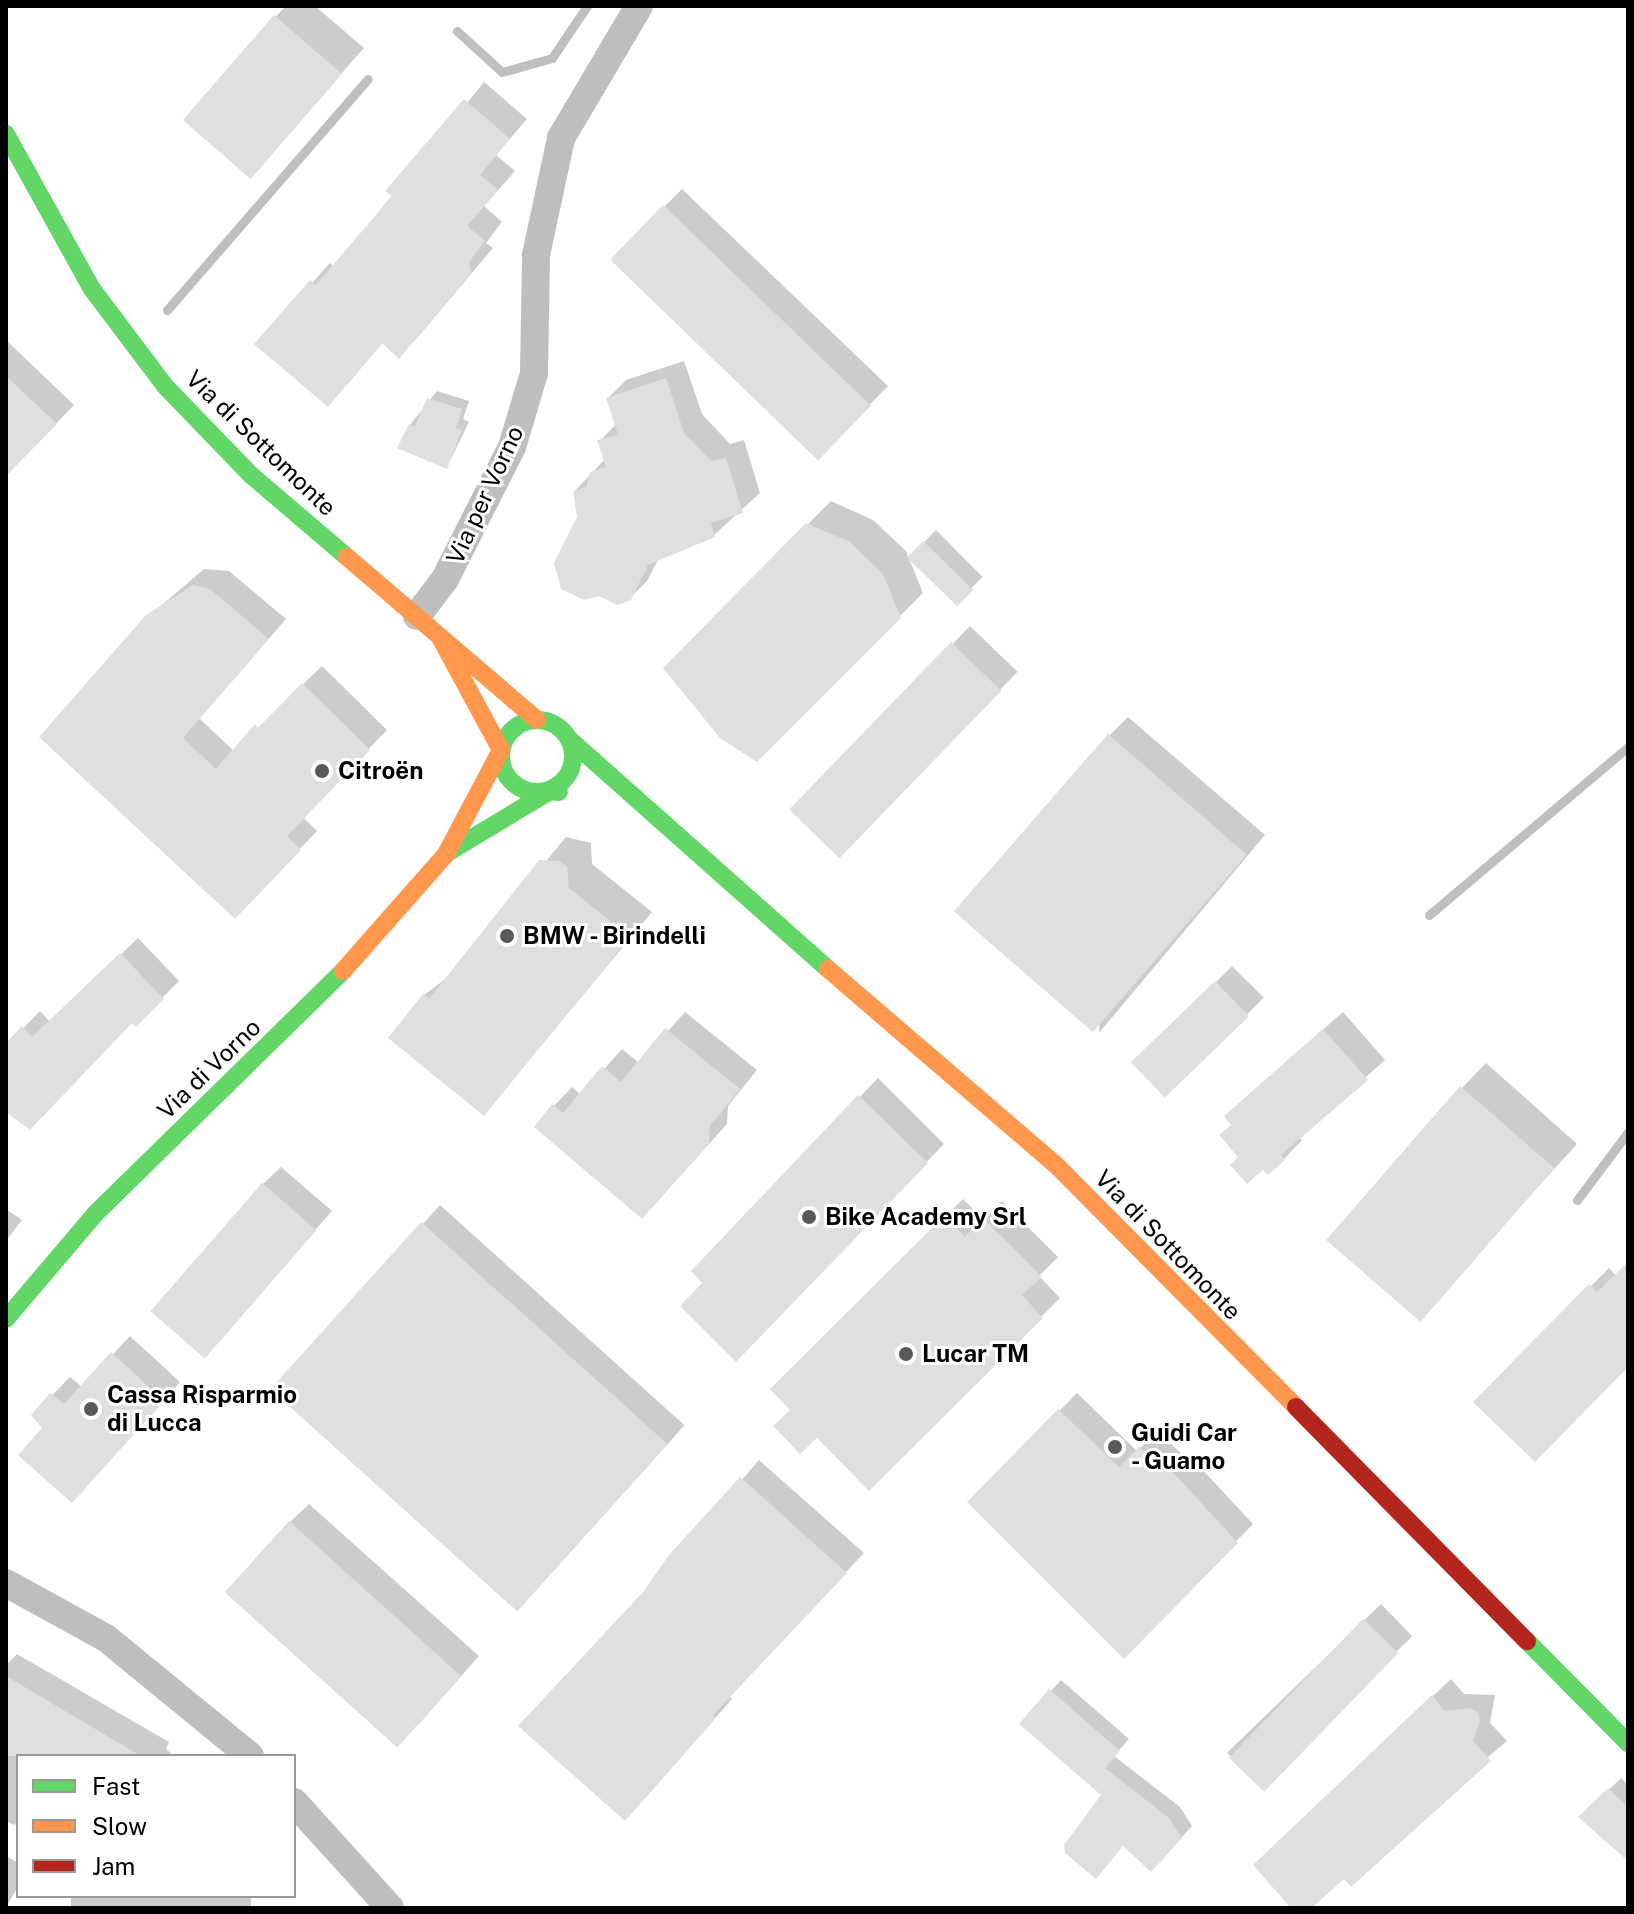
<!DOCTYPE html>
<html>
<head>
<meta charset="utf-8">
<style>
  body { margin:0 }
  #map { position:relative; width:1634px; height:1914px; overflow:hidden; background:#fff; font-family:"Public Sans",sans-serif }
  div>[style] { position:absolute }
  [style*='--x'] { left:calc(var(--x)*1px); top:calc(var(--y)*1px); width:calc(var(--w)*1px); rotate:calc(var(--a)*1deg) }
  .shadow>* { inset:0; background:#0003; transform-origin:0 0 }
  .stream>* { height:9px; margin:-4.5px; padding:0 4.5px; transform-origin:4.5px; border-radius:4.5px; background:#bfbfbf }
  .building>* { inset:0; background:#dfdfdf; transform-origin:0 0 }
  .street>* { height:28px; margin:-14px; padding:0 14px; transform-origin:14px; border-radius:14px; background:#bebebe }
  .fast>* { height:18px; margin:-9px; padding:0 9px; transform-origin:9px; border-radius:9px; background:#63d668 }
  .fast>.ring { margin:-9px; padding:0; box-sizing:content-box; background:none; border:18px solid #63d668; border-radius:50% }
  .slow>* { height:18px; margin:-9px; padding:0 9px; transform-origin:9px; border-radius:9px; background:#ff974d }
  .jam>* { height:18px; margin:-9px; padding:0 9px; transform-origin:9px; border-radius:9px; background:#b3261e }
  .dots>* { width:22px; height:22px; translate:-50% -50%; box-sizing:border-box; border:4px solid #fff; border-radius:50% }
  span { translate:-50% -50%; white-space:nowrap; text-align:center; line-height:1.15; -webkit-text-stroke:6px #fff; paint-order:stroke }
  .street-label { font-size:24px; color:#000 }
  .poi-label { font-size:24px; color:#000; font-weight:700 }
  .left { translate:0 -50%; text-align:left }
  .frame { position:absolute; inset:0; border:8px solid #000; pointer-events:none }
  .legend { position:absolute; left:16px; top:1754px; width:280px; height:144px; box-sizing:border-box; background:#fff; border:2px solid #999; margin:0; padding:10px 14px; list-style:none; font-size:24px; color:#000 }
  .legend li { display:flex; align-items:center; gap:16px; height:40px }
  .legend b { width:40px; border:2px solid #999 }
</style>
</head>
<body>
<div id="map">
  <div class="shadow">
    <i style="clip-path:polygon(286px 6px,315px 6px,364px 48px,250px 176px,275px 17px)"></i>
    <i style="clip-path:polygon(484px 82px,527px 119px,496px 155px,515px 171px,484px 206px,502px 222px,486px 243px,493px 248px,417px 338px,399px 356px,383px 342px,346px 386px,257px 344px,330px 263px,334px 267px)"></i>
    <i style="clip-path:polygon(682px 189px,888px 386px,818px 457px,664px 207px)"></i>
    <i style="clip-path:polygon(6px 340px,74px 405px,6px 476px)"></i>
    <i style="clip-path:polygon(684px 361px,702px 414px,730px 444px,744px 440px,760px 493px,714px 535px,659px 558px,647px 581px,628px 600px,579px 517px,575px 491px,605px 459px,600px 441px,616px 424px,608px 398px,626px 380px)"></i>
    <i style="clip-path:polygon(437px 391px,469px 401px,463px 419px,469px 422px,447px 467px,410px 425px)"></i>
    <i style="clip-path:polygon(831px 501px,873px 520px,906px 551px,923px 593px,757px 759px,665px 668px)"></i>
    <i style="left:936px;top:530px;width:66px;height:37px;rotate:45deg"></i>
    <i style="clip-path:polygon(204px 569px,229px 571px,286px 619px,199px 718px,234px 751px,322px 666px,387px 730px,303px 817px,317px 831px,235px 916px,148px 617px)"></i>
    <i style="left:970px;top:626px;width:66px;height:255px;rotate:44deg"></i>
    <i style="clip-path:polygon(1128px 717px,1265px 835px,1099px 1033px,1109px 736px)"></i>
    <i style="clip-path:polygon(566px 837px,591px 843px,592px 864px,652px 912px,484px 1114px,424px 995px,452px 974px)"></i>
    <i style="clip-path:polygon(138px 938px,179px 981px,136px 1024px,132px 1021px,6px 1103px,6px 1046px,40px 1011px,50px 1022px)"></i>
    <i style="left:1232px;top:966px;width:45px;height:138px;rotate:45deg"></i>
    <i style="clip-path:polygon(685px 1012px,757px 1070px,728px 1106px,727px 1124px,660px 1198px,554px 1106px,572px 1087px,581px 1095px,622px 1049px,639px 1063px)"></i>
    <i style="clip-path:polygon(1343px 1012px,1385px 1060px,1299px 1137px,1302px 1140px,1284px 1159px,1241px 1157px,1233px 1124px,1245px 1098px)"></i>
    <i style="clip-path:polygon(1486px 1063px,1577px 1144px,1418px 1319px,1462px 1088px)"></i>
    <i style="clip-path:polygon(878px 1078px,944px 1144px,736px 1359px,705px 1283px,693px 1271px)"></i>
    <i style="clip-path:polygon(281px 1167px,332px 1211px,220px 1337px,263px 1184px)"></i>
    <i style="clip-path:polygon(963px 1199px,984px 1220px,1002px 1201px,1058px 1257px,1039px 1276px,1060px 1298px,869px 1489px,773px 1389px)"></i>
    <i style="left:440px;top:1205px;width:329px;height:249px;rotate:42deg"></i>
    <i style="clip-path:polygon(6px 1209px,22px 1220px,6px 1241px)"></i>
    <i style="clip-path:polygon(1628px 1264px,1628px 1365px,1476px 1402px,1609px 1268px,1616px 1276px)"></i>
    <i style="clip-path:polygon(130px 1336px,180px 1382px,90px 1482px,33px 1415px,70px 1377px,82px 1387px)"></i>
    <i style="clip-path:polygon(1077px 1393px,1137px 1451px,1158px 1431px,1184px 1456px,1187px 1453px,1253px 1524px,1124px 1657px,970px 1502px)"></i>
    <i style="clip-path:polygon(759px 1460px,864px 1553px,729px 1696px,732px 1699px,643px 1800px,645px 1592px)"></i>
    <i style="clip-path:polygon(309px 1504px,479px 1656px,417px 1726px,290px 1522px)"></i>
    <i style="left:1381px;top:1604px;width:45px;height:214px;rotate:46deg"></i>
    <i style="clip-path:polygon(17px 1654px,169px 1742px,166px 1749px,174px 1756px,18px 1756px,18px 1821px,14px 1825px,6px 1821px,6px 1665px)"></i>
    <i style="clip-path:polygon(1451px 1679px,1464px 1694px,1495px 1695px,1490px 1723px,1507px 1741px,1309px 1908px,1294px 1908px,1273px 1847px)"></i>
    <i style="clip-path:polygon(1061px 1680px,1129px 1739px,1114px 1756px,1180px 1807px,1192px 1826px,1162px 1859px,1104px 1795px,1051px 1691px)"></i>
    <i style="clip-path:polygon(1621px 1778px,1628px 1785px,1628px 1859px,1581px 1817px)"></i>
    <i style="clip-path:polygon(6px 1856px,18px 1863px,18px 1887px,6px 1907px)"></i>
    <i style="left:71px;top:1896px;width:180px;height:14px"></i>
  </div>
  <div class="stream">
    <i style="--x:457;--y:31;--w:61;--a:42.3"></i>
    <i style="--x:502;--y:72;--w:52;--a:-15.6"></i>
    <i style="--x:552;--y:58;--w:63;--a:-56.1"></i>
    <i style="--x:167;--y:310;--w:306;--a:-49"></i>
    <i style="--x:1429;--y:915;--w:260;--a:-40.2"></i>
    <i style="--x:1577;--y:1200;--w:85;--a:-53.1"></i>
  </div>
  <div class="building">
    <i style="left:274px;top:15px;width:90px;height:139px;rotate:41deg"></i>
    <i style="clip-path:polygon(464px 99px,510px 139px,480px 175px,498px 190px,467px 226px,485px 241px,469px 262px,471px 273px,399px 359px,382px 343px,328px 407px,254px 344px,310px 280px,316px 285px,392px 196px,385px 191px)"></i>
    <i style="left:663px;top:205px;width:289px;height:76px;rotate:44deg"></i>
    <i style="clip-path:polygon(6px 376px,57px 424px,6px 476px)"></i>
    <i style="clip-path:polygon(666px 378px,684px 433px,711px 461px,726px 458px,743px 513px,711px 523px,715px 537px,648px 565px,631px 600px,617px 605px,599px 596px,584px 600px,561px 589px,554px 563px,577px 517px,573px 491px,586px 487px,590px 472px,606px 467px,597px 440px,618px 435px,606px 398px)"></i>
    <i style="clip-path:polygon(427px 398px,462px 409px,456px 428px,462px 430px,447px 469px,397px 448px,409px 424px,415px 426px)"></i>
    <i style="clip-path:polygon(806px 523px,850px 542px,883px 574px,901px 618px,757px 762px,720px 738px,663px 668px)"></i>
    <i style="left:923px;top:541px;width:70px;height:23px;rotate:44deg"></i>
    <i style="clip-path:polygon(193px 585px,210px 589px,269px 639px,183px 738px,216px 769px,255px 724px,258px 728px,302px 683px,370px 750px,287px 836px,301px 850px,235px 919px,39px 737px,146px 615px)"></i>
    <i style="left:951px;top:642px;width:70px;height:233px;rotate:44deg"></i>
    <i style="left:1108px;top:734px;width:184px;height:235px;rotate:41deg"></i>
    <i style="clip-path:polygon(539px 860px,559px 861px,567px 867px,569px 888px,630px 937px,484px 1116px,388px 1038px,423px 994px,429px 999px)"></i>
    <i style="clip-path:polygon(120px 953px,164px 999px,136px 1027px,132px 1023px,30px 1130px,6px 1112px,6px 1043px,22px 1026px,32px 1037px)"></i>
    <i style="left:1215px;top:981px;width:49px;height:117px;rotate:46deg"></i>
    <i style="clip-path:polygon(665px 1028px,740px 1089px,710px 1126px,709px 1144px,642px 1219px,534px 1127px,552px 1104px,563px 1113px,602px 1066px,621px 1082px)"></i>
    <i style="clip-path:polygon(1323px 1029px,1368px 1080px,1281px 1155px,1285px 1160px,1268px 1175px,1263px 1170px,1247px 1184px,1230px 1165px,1238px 1157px,1219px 1135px,1231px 1125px,1224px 1116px)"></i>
    <i style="left:1460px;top:1086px;width:125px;height:204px;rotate:41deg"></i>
    <i style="clip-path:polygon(858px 1095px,928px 1163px,736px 1362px,680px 1306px,702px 1283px,691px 1271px)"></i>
    <i style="left:262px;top:1183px;width:72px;height:170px;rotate:41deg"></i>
    <i style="clip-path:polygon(944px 1216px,965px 1237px,983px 1218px,1042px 1277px,1022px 1295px,1043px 1318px,869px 1491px,817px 1438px,800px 1454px,773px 1426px,790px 1410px,770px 1389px)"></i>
    <i style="left:421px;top:1222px;width:332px;height:225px;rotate:42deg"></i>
    <i style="clip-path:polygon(1628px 1262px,1628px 1367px,1535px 1462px,1473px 1402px,1589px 1284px,1597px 1292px)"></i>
    <i style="clip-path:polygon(111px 1352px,164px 1401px,72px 1503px,18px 1455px,42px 1428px,31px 1415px,50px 1393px,64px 1404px)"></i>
    <i style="clip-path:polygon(1058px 1409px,1119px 1467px,1139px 1447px,1165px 1472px,1169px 1468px,1238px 1543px,1124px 1659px,967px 1502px)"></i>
    <i style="clip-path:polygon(740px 1477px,847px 1573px,712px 1716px,716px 1718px,625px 1821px,518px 1726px,644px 1591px,668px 1556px)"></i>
    <i style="left:289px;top:1521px;width:232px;height:96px;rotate:42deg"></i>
    <i style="left:1363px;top:1619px;width:49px;height:193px;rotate:44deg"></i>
    <i style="clip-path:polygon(6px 1676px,141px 1756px,6px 1756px)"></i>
    <i style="clip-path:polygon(1049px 1689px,1120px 1751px,1105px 1768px,1169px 1818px,1182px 1838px,1151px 1872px,1123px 1846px,1096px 1879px,1065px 1853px,1064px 1845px,1101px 1795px,1019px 1724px)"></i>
    <i style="clip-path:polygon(1432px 1695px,1445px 1711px,1470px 1708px,1478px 1713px,1480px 1721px,1473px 1741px,1491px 1761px,1351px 1887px,1344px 1879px,1312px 1908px,1291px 1908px,1253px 1865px)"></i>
    <i style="clip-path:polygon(1608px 1788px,1628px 1807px,1628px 1861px,1578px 1817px)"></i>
  </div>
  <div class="street">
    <i style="--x:417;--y:616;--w:46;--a:-52.9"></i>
    <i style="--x:445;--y:579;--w:148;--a:-63.1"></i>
    <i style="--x:512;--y:447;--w:77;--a:-73.4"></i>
    <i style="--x:534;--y:373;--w:118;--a:-89"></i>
    <i style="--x:536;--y:255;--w:120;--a:-77.9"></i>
    <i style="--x:561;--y:138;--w:153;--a:-59.4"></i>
    <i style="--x:6;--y:1583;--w:114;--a:28.8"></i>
    <i style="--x:106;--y:1638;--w:186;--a:39.3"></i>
    <i style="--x:294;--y:1802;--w:143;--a:47.8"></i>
  </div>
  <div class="fast">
    <i style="--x:6;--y:134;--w:177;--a:61"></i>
    <i style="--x:92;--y:289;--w:121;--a:53"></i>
    <i style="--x:165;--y:386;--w:124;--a:46"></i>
    <i style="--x:251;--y:475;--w:126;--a:40.5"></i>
    <i class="ring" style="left:501px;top:720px;width:54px;height:54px"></i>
    <i style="--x:569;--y:739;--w:346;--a:41.6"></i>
    <i style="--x:447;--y:853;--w:120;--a:-31"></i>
    <i style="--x:550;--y:791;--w:9;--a:6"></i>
    <i style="--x:6;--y:1319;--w:139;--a:-49.7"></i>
    <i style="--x:96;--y:1213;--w:346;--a:-44.4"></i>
    <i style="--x:1527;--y:1641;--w:144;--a:45.3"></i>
  </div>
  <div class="slow">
    <i style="--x:347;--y:557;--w:250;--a:40.6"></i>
    <i style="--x:828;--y:969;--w:302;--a:40.7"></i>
    <i style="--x:1057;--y:1166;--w:339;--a:45.2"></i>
    <i style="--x:343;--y:971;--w:156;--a:-48.6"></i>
    <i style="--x:446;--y:854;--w:118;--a:-62.1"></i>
    <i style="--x:501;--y:750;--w:128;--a:-118.4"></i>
  </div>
  <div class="jam">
    <i style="--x:1296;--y:1407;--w:329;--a:45.4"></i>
  </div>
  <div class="dots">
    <i style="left:322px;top:771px;background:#595959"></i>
    <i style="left:507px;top:936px;background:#595959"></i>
    <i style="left:809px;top:1217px;background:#595959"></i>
    <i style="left:906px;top:1354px;background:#595959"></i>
    <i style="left:91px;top:1409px;background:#595959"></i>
    <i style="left:1115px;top:1447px;background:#595959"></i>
  </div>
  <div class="street-label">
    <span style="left:261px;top:443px;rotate:44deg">Via di Sottomonte</span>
    <span style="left:485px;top:495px;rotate:-65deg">Via per Vorno</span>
    <span style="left:209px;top:1069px;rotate:-44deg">Via di Vorno</span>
    <span style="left:1168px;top:1245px;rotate:46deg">Via di Sottomonte</span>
  </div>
  <div class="poi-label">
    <span class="left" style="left:338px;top:771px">Citroën</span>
    <span class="left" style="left:523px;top:936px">BMW - Birindelli</span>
    <span class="left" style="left:825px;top:1217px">Bike Academy Srl</span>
    <span class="left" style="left:922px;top:1354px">Lucar TM</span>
    <span class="left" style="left:107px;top:1409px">Cassa Risparmio<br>di Lucca</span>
    <span class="left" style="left:1131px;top:1447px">Guidi Car<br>- Guamo</span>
  </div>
  <div class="frame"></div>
  <ul class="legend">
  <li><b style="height:10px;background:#63d668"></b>Fast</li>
  <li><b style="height:10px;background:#ff974d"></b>Slow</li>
  <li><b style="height:10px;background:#b3261e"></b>Jam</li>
  </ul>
</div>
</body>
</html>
